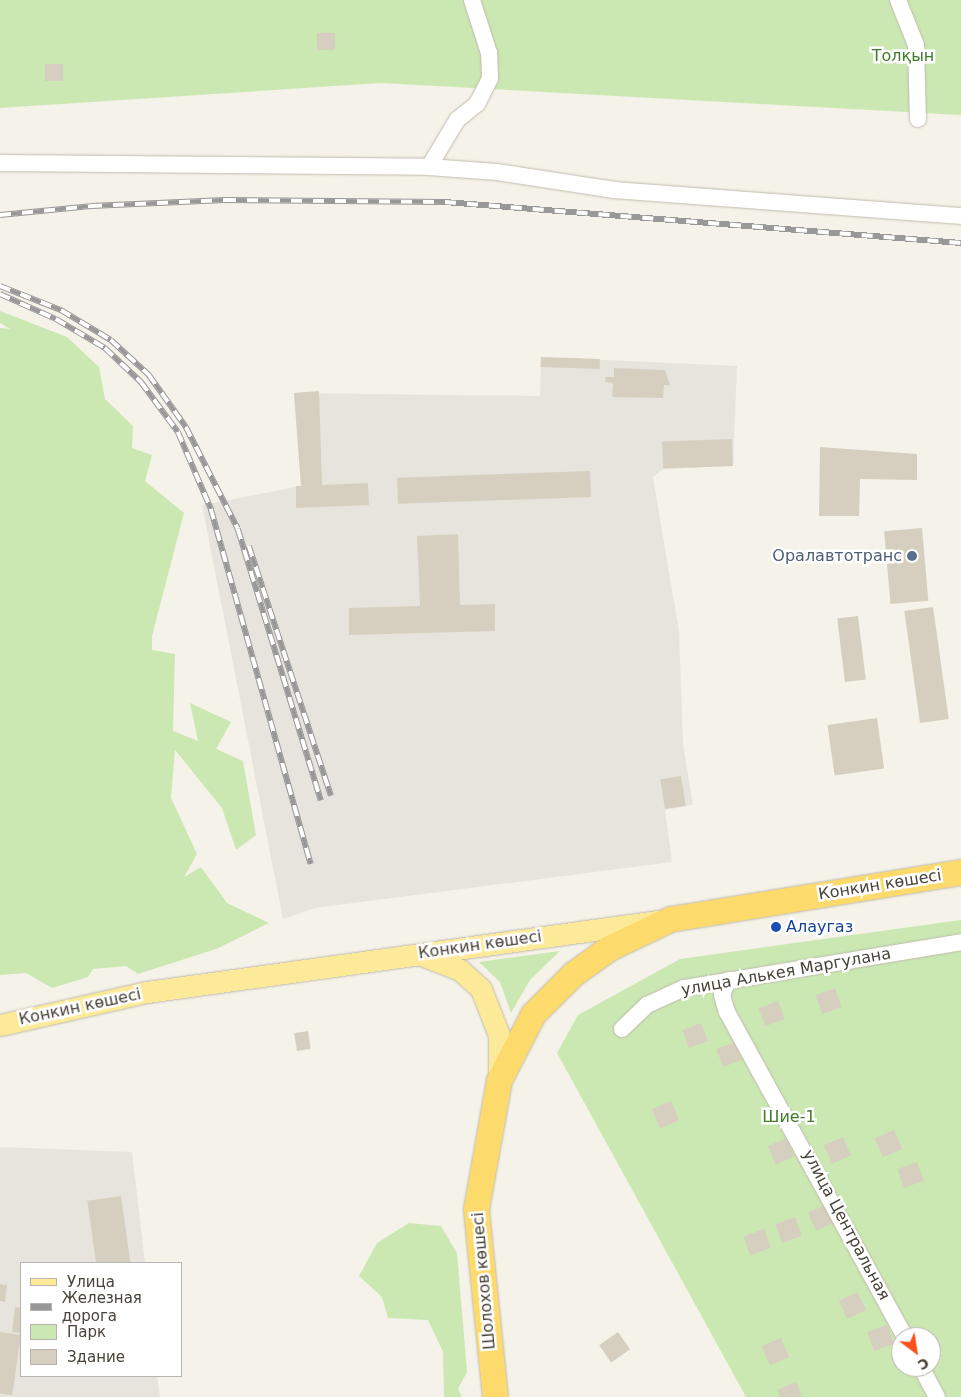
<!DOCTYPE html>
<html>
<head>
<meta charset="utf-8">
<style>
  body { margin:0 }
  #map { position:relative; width:961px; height:1397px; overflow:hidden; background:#f5f2e9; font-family:"DejaVu Sans",sans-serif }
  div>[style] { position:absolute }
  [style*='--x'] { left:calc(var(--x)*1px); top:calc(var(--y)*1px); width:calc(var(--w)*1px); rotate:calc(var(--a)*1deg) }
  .industrial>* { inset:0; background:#e7e4de }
  .green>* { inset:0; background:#cbe8b3 }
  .building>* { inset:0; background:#d6cfbf; transform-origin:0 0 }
  .roads { filter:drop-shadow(0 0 1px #c0bbac) drop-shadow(0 0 1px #c0bbac) }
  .minor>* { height:16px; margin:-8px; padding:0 8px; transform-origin:8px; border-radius:8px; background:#fff }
  .major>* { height:21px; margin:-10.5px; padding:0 10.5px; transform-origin:10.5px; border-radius:10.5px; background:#fdea99 }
  .highway>* { height:25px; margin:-12.5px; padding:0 12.5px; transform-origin:12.5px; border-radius:12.5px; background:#fdda6c }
  .rail>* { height:5.5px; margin-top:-2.75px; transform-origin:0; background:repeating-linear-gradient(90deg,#fff 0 11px,#989898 0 22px); box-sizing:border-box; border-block:1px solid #989898 }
  .dots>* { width:14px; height:14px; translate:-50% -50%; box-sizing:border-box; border:2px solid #fff; border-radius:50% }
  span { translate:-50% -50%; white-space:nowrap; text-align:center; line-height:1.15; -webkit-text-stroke:5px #fff; paint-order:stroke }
  .park-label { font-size:16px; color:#417b2a }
  .service-label { font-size:16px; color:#4e5e75 }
  .right { translate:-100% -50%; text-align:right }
  .street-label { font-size:16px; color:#484338 }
  .transit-label { font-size:16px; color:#164399 }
  .left { translate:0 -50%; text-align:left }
  .legend { position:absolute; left:20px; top:1262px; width:162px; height:115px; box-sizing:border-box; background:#fff; border:1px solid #b6b4af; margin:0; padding:6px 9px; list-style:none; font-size:15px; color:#484338 }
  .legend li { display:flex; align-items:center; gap:10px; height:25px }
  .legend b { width:25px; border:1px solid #b6b4af }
  .north { position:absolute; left:891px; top:1327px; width:50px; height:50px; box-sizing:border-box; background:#fff; border:1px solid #b6b4af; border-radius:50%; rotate:149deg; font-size:14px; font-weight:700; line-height:20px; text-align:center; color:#484338 }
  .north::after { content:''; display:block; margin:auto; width:18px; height:22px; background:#f9511c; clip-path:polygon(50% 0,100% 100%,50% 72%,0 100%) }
</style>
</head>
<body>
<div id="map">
  <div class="industrial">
    <i style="clip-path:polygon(541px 357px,737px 366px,733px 466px,663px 469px,653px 477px,679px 631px,683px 743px,693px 805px,665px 810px,672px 862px,315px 908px,283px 919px,202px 505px,301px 486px,294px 393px,540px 396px)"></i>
    <i style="clip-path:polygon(0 1147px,132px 1152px,145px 1263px,21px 1263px,21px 1376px,157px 1376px,160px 1397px,0 1397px)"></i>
  </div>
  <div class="green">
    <i style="clip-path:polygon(0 0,961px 0,961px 115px,381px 83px,0 108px)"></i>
    <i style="clip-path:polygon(0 311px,67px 337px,99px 367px,105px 399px,133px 426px,132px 448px,152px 455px,145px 481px,184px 513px,152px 636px,152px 650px,175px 654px,173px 731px,198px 741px,190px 703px,231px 722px,216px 749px,243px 761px,256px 835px,236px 850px,222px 808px,175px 750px,171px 798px,197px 854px,184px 877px,201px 867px,227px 903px,269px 923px,216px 949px,138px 974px,126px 966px,93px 969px,88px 977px,52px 988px,26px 973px,0 975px,0 328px,10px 329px,0 323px)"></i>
    <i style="clip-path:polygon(evenodd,961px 920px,961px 1397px,746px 1397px,557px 1053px,578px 1015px,680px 959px,961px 920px,901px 1337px,931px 1337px,931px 1367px,901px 1367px,901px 1337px)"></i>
    <i style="clip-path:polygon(560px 951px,530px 980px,511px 1013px,500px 982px,479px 962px)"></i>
    <i style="clip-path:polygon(409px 1223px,441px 1226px,457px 1253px,467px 1372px,458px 1389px,462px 1397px,444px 1397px,443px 1352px,428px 1320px,388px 1318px,382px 1297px,359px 1276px,377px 1243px)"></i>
  </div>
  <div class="building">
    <i style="left:335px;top:33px;width:17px;height:18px;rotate:90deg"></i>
    <i style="left:63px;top:64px;width:17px;height:18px;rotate:90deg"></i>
    <i style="left:541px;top:357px;width:59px;height:10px;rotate:2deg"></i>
    <i style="clip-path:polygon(614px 368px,665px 370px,670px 385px,664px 385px,663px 398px,612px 397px,613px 383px,605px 382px,606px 377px,614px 377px)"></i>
    <i style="clip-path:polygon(319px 391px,322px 485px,368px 483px,369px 505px,296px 508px,296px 486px,301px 486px,294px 393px)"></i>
    <i style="left:732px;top:439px;width:27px;height:70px;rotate:88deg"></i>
    <i style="clip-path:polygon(820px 447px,917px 454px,917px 480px,860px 479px,859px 516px,819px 516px)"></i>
    <i style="left:590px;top:471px;width:26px;height:193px;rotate:88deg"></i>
    <i style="left:922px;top:528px;width:73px;height:38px;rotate:85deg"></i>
    <i style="clip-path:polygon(458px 534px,460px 605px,495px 604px,495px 631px,349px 635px,349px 608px,420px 606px,417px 536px)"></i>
    <i style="left:933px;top:607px;width:113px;height:29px;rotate:82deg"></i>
    <i style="left:858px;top:616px;width:64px;height:21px;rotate:83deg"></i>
    <i style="left:877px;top:718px;width:51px;height:50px;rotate:82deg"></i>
    <i style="left:681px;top:776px;width:30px;height:21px;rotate:81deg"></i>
    <i style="left:835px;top:988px;width:20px;height:21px;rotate:70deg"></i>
    <i style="left:778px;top:1001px;width:19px;height:21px;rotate:69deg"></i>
    <i style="left:701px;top:1023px;width:19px;height:20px;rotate:69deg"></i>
    <i style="left:308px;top:1031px;width:18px;height:14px;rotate:81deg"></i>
    <i style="left:735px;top:1042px;width:19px;height:20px;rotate:69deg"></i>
    <i style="left:671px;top:1101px;width:21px;height:21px;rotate:67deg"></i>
    <i style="left:894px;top:1130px;width:21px;height:21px;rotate:67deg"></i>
    <i style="left:843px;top:1137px;width:20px;height:21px;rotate:66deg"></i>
    <i style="left:786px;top:1138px;width:20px;height:20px;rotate:66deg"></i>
    <i style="left:917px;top:1162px;width:20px;height:21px;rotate:70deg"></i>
    <i style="left:121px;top:1196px;width:68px;height:34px;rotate:82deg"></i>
    <i style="left:827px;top:1204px;width:20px;height:21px;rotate:66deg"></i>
    <i style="left:795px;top:1217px;width:20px;height:21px;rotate:70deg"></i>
    <i style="left:764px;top:1229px;width:20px;height:22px;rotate:70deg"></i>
    <i style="clip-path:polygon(0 1284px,7px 1285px,5px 1302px,0 1301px)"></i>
    <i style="left:858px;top:1292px;width:20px;height:21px;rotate:66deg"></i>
    <i style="clip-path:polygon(15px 1307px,21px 1308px,21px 1333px,12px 1332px)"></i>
    <i style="left:887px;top:1325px;width:20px;height:21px;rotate:70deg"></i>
    <i style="left:0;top:1332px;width:21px;height:61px;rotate:8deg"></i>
    <i style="left:618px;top:1332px;width:21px;height:23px;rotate:55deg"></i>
    <i style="left:781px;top:1338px;width:21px;height:21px;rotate:67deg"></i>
    <i style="clip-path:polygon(796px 1382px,802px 1397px,780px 1397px,777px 1390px)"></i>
  </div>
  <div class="roads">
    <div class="minor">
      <i style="--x:898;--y:0;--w:48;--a:68.2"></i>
      <i style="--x:916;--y:45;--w:74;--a:88.5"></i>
      <i style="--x:0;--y:163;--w:429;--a:0.5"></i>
      <i style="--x:429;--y:167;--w:68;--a:4.2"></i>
      <i style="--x:497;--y:172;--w:119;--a:8.7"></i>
      <i style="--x:615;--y:190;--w:347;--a:4.3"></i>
      <i style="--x:429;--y:167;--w:55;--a:-59.2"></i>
      <i style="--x:457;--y:120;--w:26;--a:-39"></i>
      <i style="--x:477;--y:104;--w:29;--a:-63"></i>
      <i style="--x:490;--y:78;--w:25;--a:-92"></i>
      <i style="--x:489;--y:53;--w:56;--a:-107.8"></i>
      <i style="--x:728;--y:980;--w:16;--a:112"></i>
      <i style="--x:722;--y:995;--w:18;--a:74"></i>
      <i style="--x:727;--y:1012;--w:371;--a:61.3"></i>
      <i style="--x:622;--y:1029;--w:35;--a:-44"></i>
      <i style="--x:647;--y:1005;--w:41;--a:-24.7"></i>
      <i style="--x:684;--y:988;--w:281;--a:-9.4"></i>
      <i style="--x:921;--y:1367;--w:34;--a:62"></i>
    </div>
    <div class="major">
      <i style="--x:421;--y:955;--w:42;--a:21"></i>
      <i style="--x:460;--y:970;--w:28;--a:42"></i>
      <i style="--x:481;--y:989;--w:49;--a:68.6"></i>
      <i style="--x:499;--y:1035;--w:45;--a:90"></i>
      <i style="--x:0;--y:1025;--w:151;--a:-12.7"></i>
      <i style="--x:147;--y:992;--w:516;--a:-7.91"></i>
    </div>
    <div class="highway">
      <i style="--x:495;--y:1397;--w:189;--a:-95.8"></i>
      <i style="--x:476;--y:1209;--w:131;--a:-79.9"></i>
      <i style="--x:499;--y:1080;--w:74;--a:-62.7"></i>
      <i style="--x:533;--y:1014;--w:57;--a:-45"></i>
      <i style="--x:573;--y:974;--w:44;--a:-35.8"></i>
      <i style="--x:609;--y:948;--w:68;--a:-25.4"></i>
      <i style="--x:670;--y:919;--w:295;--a:-9.2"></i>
    </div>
  </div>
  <div class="rail">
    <i style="--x:0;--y:215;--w:91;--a:-5.6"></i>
    <i style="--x:91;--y:206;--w:134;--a:-2.6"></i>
    <i style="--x:225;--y:200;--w:220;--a:0.5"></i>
    <i style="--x:445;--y:202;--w:518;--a:4.54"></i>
    <i style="--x:0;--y:286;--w:66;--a:21.5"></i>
    <i style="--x:61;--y:310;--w:58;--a:31"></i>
    <i style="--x:111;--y:340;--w:52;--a:42.6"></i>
    <i style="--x:149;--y:375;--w:64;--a:54.6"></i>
    <i style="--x:186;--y:427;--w:114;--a:63"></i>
    <i style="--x:238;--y:529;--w:284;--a:73"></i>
    <i style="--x:0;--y:294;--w:61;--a:24.1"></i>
    <i style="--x:56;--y:319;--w:57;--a:30.6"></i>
    <i style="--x:105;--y:348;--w:50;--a:43.4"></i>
    <i style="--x:141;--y:382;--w:62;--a:53.5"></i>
    <i style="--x:178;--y:432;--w:84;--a:66.8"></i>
    <i style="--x:211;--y:509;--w:369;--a:74.3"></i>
    <i style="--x:249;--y:546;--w:263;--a:71.8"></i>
  </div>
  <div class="dots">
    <i style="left:912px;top:556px;background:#5c6f8a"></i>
    <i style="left:776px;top:927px;background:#1a4fb4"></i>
  </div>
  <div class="park-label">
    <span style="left:903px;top:56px">Толқын</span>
    <span style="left:789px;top:1117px">Шие-1</span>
  </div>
  <div class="service-label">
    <span class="right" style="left:902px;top:556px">Оралавтотранс</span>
  </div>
  <div class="street-label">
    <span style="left:880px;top:885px;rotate:-9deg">Конкин көшесі</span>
    <span style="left:480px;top:945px;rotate:-8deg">Конкин көшесі</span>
    <span style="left:786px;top:972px;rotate:-10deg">улица Алькея Маргулана</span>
    <span style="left:80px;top:1007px;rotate:-12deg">Конкин көшесі</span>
    <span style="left:846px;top:1225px;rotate:62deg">улица Центральная</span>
    <span style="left:484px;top:1281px;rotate:-95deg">Шолохов көшесі</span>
  </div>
  <div class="transit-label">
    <span class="left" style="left:786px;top:927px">Алаугаз</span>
  </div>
  <ul class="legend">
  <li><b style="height:6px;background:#fdea99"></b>Улица</li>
  <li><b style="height:6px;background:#989898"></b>Железная дорога</li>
  <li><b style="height:14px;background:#cbe8b3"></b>Парк</li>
  <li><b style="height:14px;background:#d6cfbf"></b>Здание</li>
  </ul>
  <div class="north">С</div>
</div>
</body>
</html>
